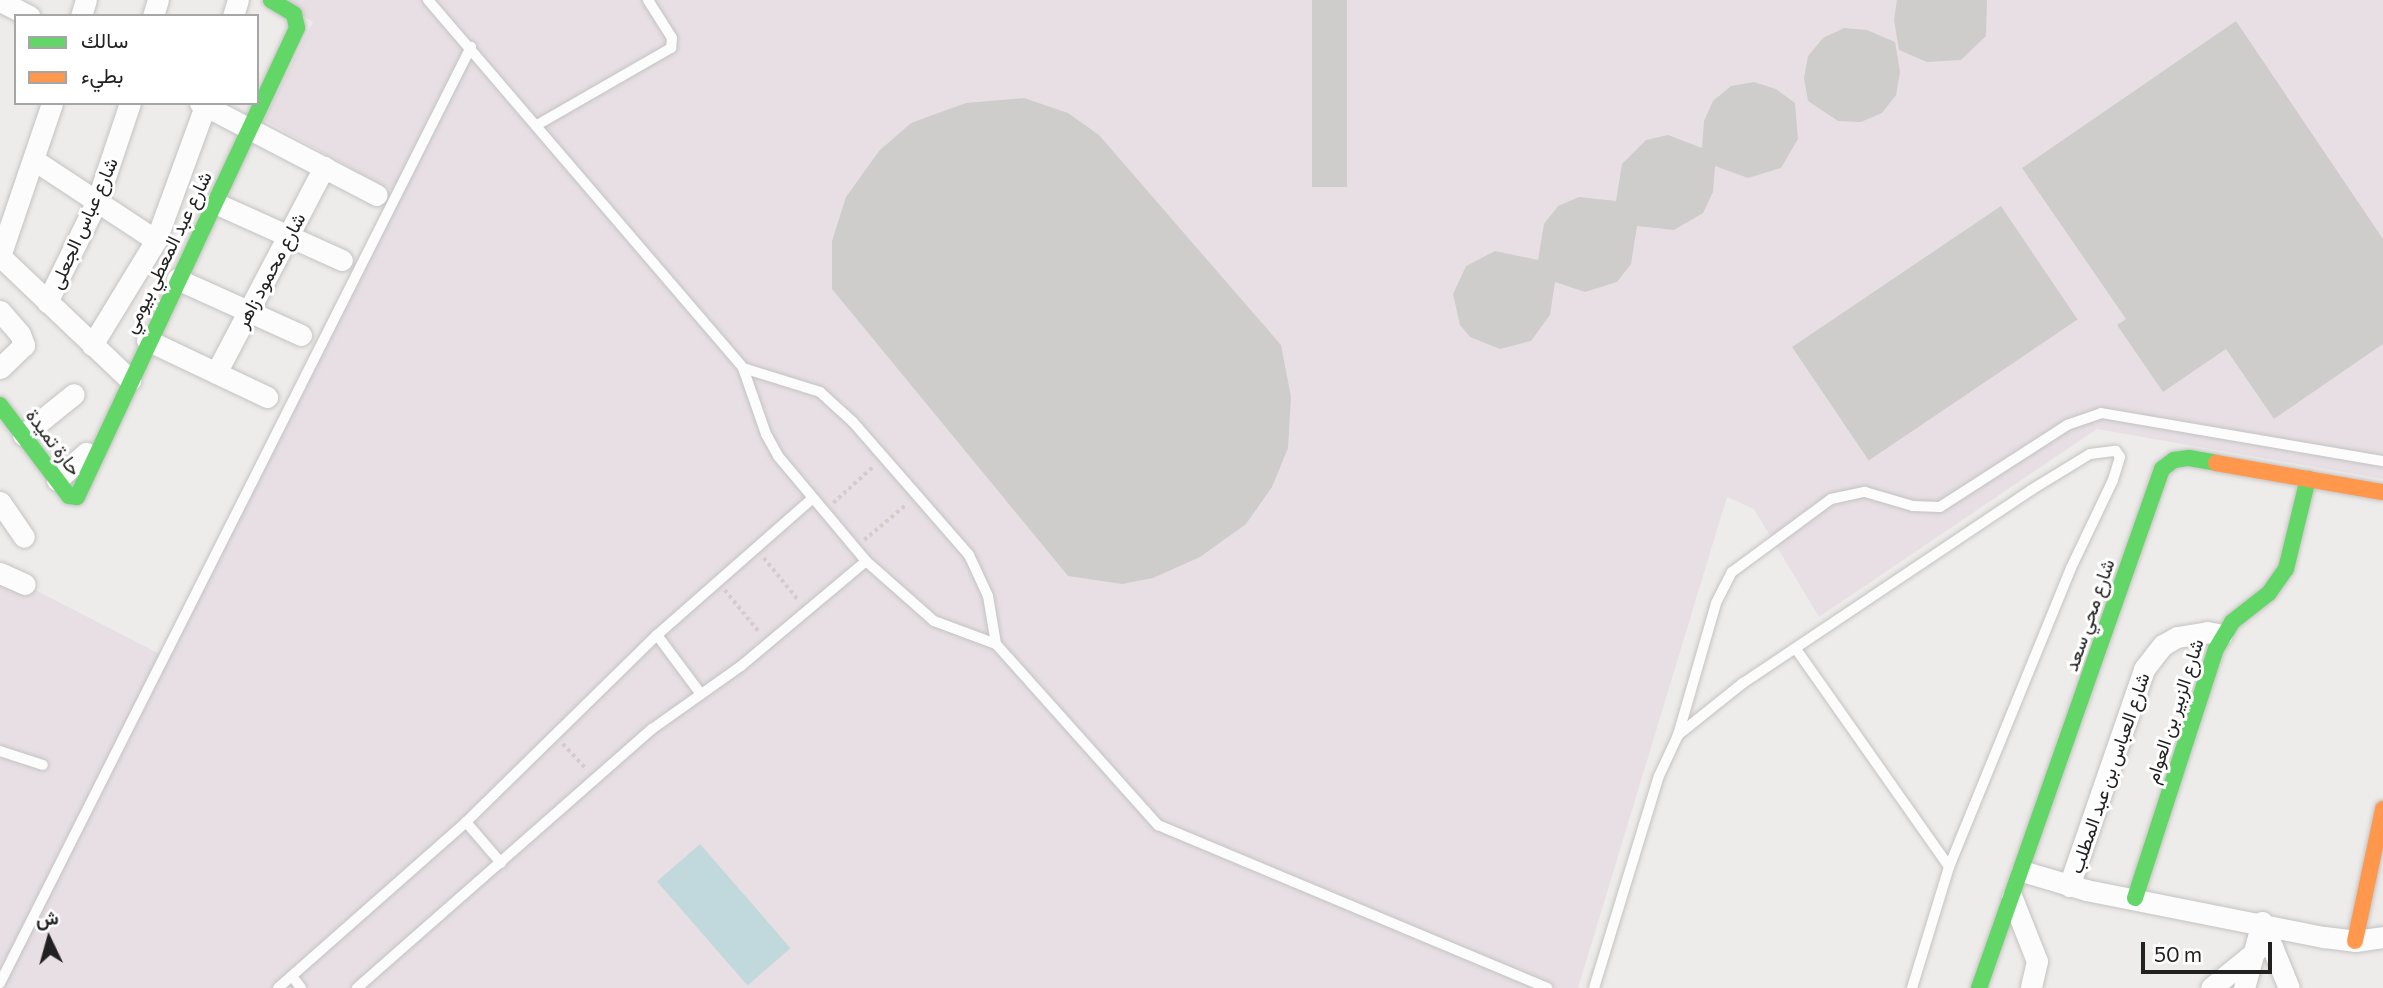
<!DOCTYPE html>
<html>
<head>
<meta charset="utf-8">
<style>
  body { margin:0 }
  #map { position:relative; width:2383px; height:988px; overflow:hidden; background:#eeecea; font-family:Commissioner,Vazirmatn,sans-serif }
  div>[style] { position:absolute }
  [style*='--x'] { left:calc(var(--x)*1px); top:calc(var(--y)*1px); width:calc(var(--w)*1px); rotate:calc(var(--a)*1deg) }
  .industrial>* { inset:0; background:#e7dfe4 }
  .water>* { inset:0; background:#c1d9dd; transform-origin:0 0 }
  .building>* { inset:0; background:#cfcdcb; transform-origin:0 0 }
  .path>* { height:3.5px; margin-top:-1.75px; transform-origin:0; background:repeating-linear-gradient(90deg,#d6cbca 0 3.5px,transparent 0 7px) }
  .roads { filter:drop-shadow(0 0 2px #c4c3c2) drop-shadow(0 0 2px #c4c3c2) }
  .lane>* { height:10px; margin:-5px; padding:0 5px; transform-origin:5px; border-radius:5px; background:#fcfcfc }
  .street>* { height:21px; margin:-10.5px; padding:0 10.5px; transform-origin:10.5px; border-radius:10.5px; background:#fcfcfc }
  .fast>* { height:16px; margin:-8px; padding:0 8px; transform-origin:8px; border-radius:8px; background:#63d668 }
  .slow>* { height:16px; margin:-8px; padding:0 8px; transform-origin:8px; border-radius:8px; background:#ff974d }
  span { translate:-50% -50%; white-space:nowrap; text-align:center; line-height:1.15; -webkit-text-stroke:6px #fff; paint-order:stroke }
  .street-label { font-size:19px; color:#212121 }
  .legend { position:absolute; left:14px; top:14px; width:245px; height:91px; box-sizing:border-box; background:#fff; border:2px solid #a6a6a6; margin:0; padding:9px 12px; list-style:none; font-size:21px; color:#212121 }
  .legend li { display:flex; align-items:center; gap:14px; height:35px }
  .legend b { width:35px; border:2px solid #a6a6a6 }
  .north { position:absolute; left:14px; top:904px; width:70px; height:70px; -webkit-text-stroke:5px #fff; paint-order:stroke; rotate:355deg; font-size:19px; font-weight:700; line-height:28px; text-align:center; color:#212121 }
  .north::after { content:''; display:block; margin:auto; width:24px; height:32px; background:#212121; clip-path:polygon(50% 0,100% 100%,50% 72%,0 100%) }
  .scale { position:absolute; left:2141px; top:942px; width:131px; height:32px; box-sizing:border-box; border:4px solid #212121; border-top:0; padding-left:9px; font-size:21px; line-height:24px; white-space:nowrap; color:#212121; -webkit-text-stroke:5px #fff; paint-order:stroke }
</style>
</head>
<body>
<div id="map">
  <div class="industrial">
    <i style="clip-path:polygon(279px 0,2383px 0,2383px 479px,2097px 429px,1819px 617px,1754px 509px,1727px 497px,1578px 988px,0 988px,0 572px,160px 654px,394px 192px,264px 120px,313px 22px)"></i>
  </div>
  <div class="water">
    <i style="left:700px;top:844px;width:138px;height:57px;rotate:49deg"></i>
  </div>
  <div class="building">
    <i style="left:1312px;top:0;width:35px;height:187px"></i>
    <i style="clip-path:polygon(1897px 0,1987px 0,1986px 36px,1961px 60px,1927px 62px,1899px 50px,1894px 20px)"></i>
    <i style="clip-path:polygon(2236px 21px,2383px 239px,2383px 344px,2274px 419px,2226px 349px,2163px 392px,2117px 325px,2126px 319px,2022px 168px)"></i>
    <i style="clip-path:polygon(1844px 28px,1867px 30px,1895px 42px,1900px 72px,1896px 95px,1882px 113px,1861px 122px,1838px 121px,1808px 101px,1804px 78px,1808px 56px,1823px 38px)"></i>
    <i style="clip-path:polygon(1754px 82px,1776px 89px,1795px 103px,1798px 139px,1781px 168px,1748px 178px,1715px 166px,1713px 192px,1703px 213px,1674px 230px,1637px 226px,1631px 264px,1617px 282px,1585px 292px,1555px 282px,1550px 315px,1531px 341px,1500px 349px,1470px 337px,1460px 325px,1453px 294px,1466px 266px,1495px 251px,1538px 260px,1544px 224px,1558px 206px,1579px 197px,1616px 201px,1622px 164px,1646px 140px,1668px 135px,1702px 148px,1704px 121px,1713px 101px,1731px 86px)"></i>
    <i style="clip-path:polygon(1024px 98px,1068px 113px,1099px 135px,1281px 345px,1291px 397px,1288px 448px,1272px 487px,1246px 524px,1200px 557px,1153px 578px,1122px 584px,1068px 576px,832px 289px,832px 241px,846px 197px,879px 151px,911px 123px,966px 103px)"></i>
    <i style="left:2001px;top:206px;width:137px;height:252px;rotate:56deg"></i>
  </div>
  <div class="path">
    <i style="--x:833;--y:503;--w:55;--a:-42.1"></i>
    <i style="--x:864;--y:540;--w:56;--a:-39.9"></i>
    <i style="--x:764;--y:558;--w:55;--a:50.9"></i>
    <i style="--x:725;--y:590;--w:55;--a:50.9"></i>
    <i style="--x:563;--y:744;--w:35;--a:47"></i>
  </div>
  <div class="roads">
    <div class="lane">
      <i style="--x:428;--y:0;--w:484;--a:49.4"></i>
      <i style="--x:743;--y:368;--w:70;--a:70.8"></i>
      <i style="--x:766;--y:434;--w:25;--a:61"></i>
      <i style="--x:778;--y:456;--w:137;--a:50"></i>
      <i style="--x:866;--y:561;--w:91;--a:41.4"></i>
      <i style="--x:934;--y:621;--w:66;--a:20.4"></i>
      <i style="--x:537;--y:125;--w:155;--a:-29.9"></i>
      <i style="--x:671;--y:48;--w:10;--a:-84"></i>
      <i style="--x:672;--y:38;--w:45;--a:-122.3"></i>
      <i style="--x:743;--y:368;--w:81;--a:17.3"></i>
      <i style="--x:820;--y:392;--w:45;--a:42.3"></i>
      <i style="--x:853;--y:422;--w:176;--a:48.9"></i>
      <i style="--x:969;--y:555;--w:45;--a:65.1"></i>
      <i style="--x:988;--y:596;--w:49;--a:80.5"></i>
      <i style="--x:996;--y:644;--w:243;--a:48.2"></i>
      <i style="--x:1158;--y:825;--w:422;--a:22.7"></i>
      <i style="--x:657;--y:635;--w:72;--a:53.4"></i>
      <i style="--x:1796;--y:649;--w:266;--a:54.9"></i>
      <i style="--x:1678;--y:735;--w:137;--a:-73.9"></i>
      <i style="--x:1716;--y:603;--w:35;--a:-63"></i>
      <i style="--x:1732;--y:572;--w:123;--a:-36.4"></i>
      <i style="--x:1831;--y:499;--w:35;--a:-12"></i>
      <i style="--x:1865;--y:492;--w:50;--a:16.3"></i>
      <i style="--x:1913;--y:506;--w:27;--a:2"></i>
      <i style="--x:1940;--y:507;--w:151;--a:-32.8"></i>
      <i style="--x:2067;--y:425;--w:36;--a:-19"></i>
      <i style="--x:2101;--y:413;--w:286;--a:9.7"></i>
      <i style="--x:0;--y:751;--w:45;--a:18"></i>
      <i style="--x:466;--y:822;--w:54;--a:49.5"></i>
      <i style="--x:292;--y:976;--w:15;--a:53"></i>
      <i style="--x:0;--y:983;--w:1048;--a:-63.29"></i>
      <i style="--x:278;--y:988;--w:251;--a:-41.4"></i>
      <i style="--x:466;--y:822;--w:267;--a:-44.4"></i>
      <i style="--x:657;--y:635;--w:206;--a:-41.3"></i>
      <i style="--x:357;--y:988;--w:393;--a:-41.3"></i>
      <i style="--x:652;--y:729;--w:109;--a:-35.3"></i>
      <i style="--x:741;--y:666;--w:163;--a:-40"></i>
      <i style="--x:1594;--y:988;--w:222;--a:-73"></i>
      <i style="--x:1659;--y:776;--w:45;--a:-65.1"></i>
      <i style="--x:1678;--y:735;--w:83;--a:-38.7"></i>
      <i style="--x:1743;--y:683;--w:347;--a:-33.8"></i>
      <i style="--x:2031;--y:490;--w:69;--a:-31.4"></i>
      <i style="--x:2090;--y:454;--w:26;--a:-7"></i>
      <i style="--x:2116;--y:451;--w:7;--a:56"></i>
      <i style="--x:2120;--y:457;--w:24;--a:107"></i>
      <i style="--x:2113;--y:480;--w:98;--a:115.5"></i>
      <i style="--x:2071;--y:568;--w:323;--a:112.2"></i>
      <i style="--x:1949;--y:867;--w:127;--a:107"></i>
    </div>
    <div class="street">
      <i style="--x:0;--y:1;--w:33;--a:27"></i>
      <i style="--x:81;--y:16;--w:17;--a:-73"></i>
      <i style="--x:153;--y:16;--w:17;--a:-73"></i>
      <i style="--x:233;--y:16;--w:17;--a:-73"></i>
      <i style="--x:200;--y:103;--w:199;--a:27.5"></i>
      <i style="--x:34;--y:160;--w:146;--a:33.3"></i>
      <i style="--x:215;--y:203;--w:139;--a:24.2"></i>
      <i style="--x:0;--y:256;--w:180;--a:43.6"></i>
      <i style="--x:0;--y:256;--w:162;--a:-71.2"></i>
      <i style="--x:177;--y:279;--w:136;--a:24.3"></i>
      <i style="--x:47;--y:302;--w:113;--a:-63.7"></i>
      <i style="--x:97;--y:201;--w:103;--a:-71.4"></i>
      <i style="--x:0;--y:311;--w:30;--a:49"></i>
      <i style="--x:20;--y:334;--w:12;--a:70"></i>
      <i style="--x:24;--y:345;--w:33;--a:136"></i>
      <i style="--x:147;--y:340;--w:133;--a:25.4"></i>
      <i style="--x:92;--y:345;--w:123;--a:-58.6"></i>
      <i style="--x:156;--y:240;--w:146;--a:-69.9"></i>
      <i style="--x:216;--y:373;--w:233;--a:-62.3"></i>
      <i style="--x:23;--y:435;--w:65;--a:-38.8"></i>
      <i style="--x:57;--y:480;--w:40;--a:-43"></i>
      <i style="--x:0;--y:502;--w:42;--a:55.6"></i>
      <i style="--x:0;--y:573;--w:27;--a:24"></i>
      <i style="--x:2022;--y:871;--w:67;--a:16.5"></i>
      <i style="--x:2086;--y:890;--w:243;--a:11.2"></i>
      <i style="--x:2324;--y:937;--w:31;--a:7"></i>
      <i style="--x:2355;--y:941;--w:28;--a:-8"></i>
      <i style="--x:2069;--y:886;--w:230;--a:-70.9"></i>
      <i style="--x:2144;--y:669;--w:31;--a:-52"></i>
      <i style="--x:2163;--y:645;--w:16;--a:-30"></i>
      <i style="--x:2177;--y:637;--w:30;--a:-9"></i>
      <i style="--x:2207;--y:632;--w:15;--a:11"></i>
      <i style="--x:2012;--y:898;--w:68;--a:68.4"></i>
      <i style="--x:2037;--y:961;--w:28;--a:103"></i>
      <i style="--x:2262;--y:922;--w:71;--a:67.8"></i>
      <i style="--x:2211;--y:988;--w:57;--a:-39.3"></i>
      <i style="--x:2244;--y:988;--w:68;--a:-74.7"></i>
    </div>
    <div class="fast">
      <i style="--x:0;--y:405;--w:114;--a:52.8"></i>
      <i style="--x:69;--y:496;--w:8;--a:7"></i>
      <i style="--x:77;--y:497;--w:518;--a:-64.87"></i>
      <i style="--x:297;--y:28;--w:14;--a:-102"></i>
      <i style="--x:294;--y:14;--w:27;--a:-149"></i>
      <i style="--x:2135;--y:898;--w:262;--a:-72"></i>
      <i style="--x:2216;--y:649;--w:31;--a:-59"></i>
      <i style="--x:2232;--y:622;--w:47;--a:-38.1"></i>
      <i style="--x:2269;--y:593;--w:29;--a:-55"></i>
      <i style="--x:2286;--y:569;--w:93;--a:-76.3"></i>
      <i style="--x:1979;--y:988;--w:550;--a:-70.58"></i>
      <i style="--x:2162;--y:469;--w:15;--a:-37"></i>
      <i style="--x:2174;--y:460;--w:15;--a:-8"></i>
      <i style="--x:2189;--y:458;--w:27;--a:10"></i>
    </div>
    <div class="slow">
      <i style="--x:2216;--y:463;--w:169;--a:9.9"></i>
      <i style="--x:2355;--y:941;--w:135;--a:-78"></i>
    </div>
  </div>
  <div class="street-label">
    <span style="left:83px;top:223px;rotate:-66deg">شارع عباس الجعلى</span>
    <span style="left:167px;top:252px;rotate:-64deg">شارع عبد المعطي بيومي</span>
    <span style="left:270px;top:270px;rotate:-62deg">شارع محمود زاهر</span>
    <span style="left:54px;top:442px;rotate:53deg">حارة تميدة</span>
    <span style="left:2089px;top:615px;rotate:-71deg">شارع محي سعد</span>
    <span style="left:2174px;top:711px;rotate:-72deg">شارع الزبير بن العوام</span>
    <span style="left:2109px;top:773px;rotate:-71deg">شارع العباس بن عبد المطلب</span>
  </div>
  <ul class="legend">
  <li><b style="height:9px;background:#63d668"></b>سالك</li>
  <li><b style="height:9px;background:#ff974d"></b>بطيء</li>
  </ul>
  <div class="north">ش</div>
  <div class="scale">50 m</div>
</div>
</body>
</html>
